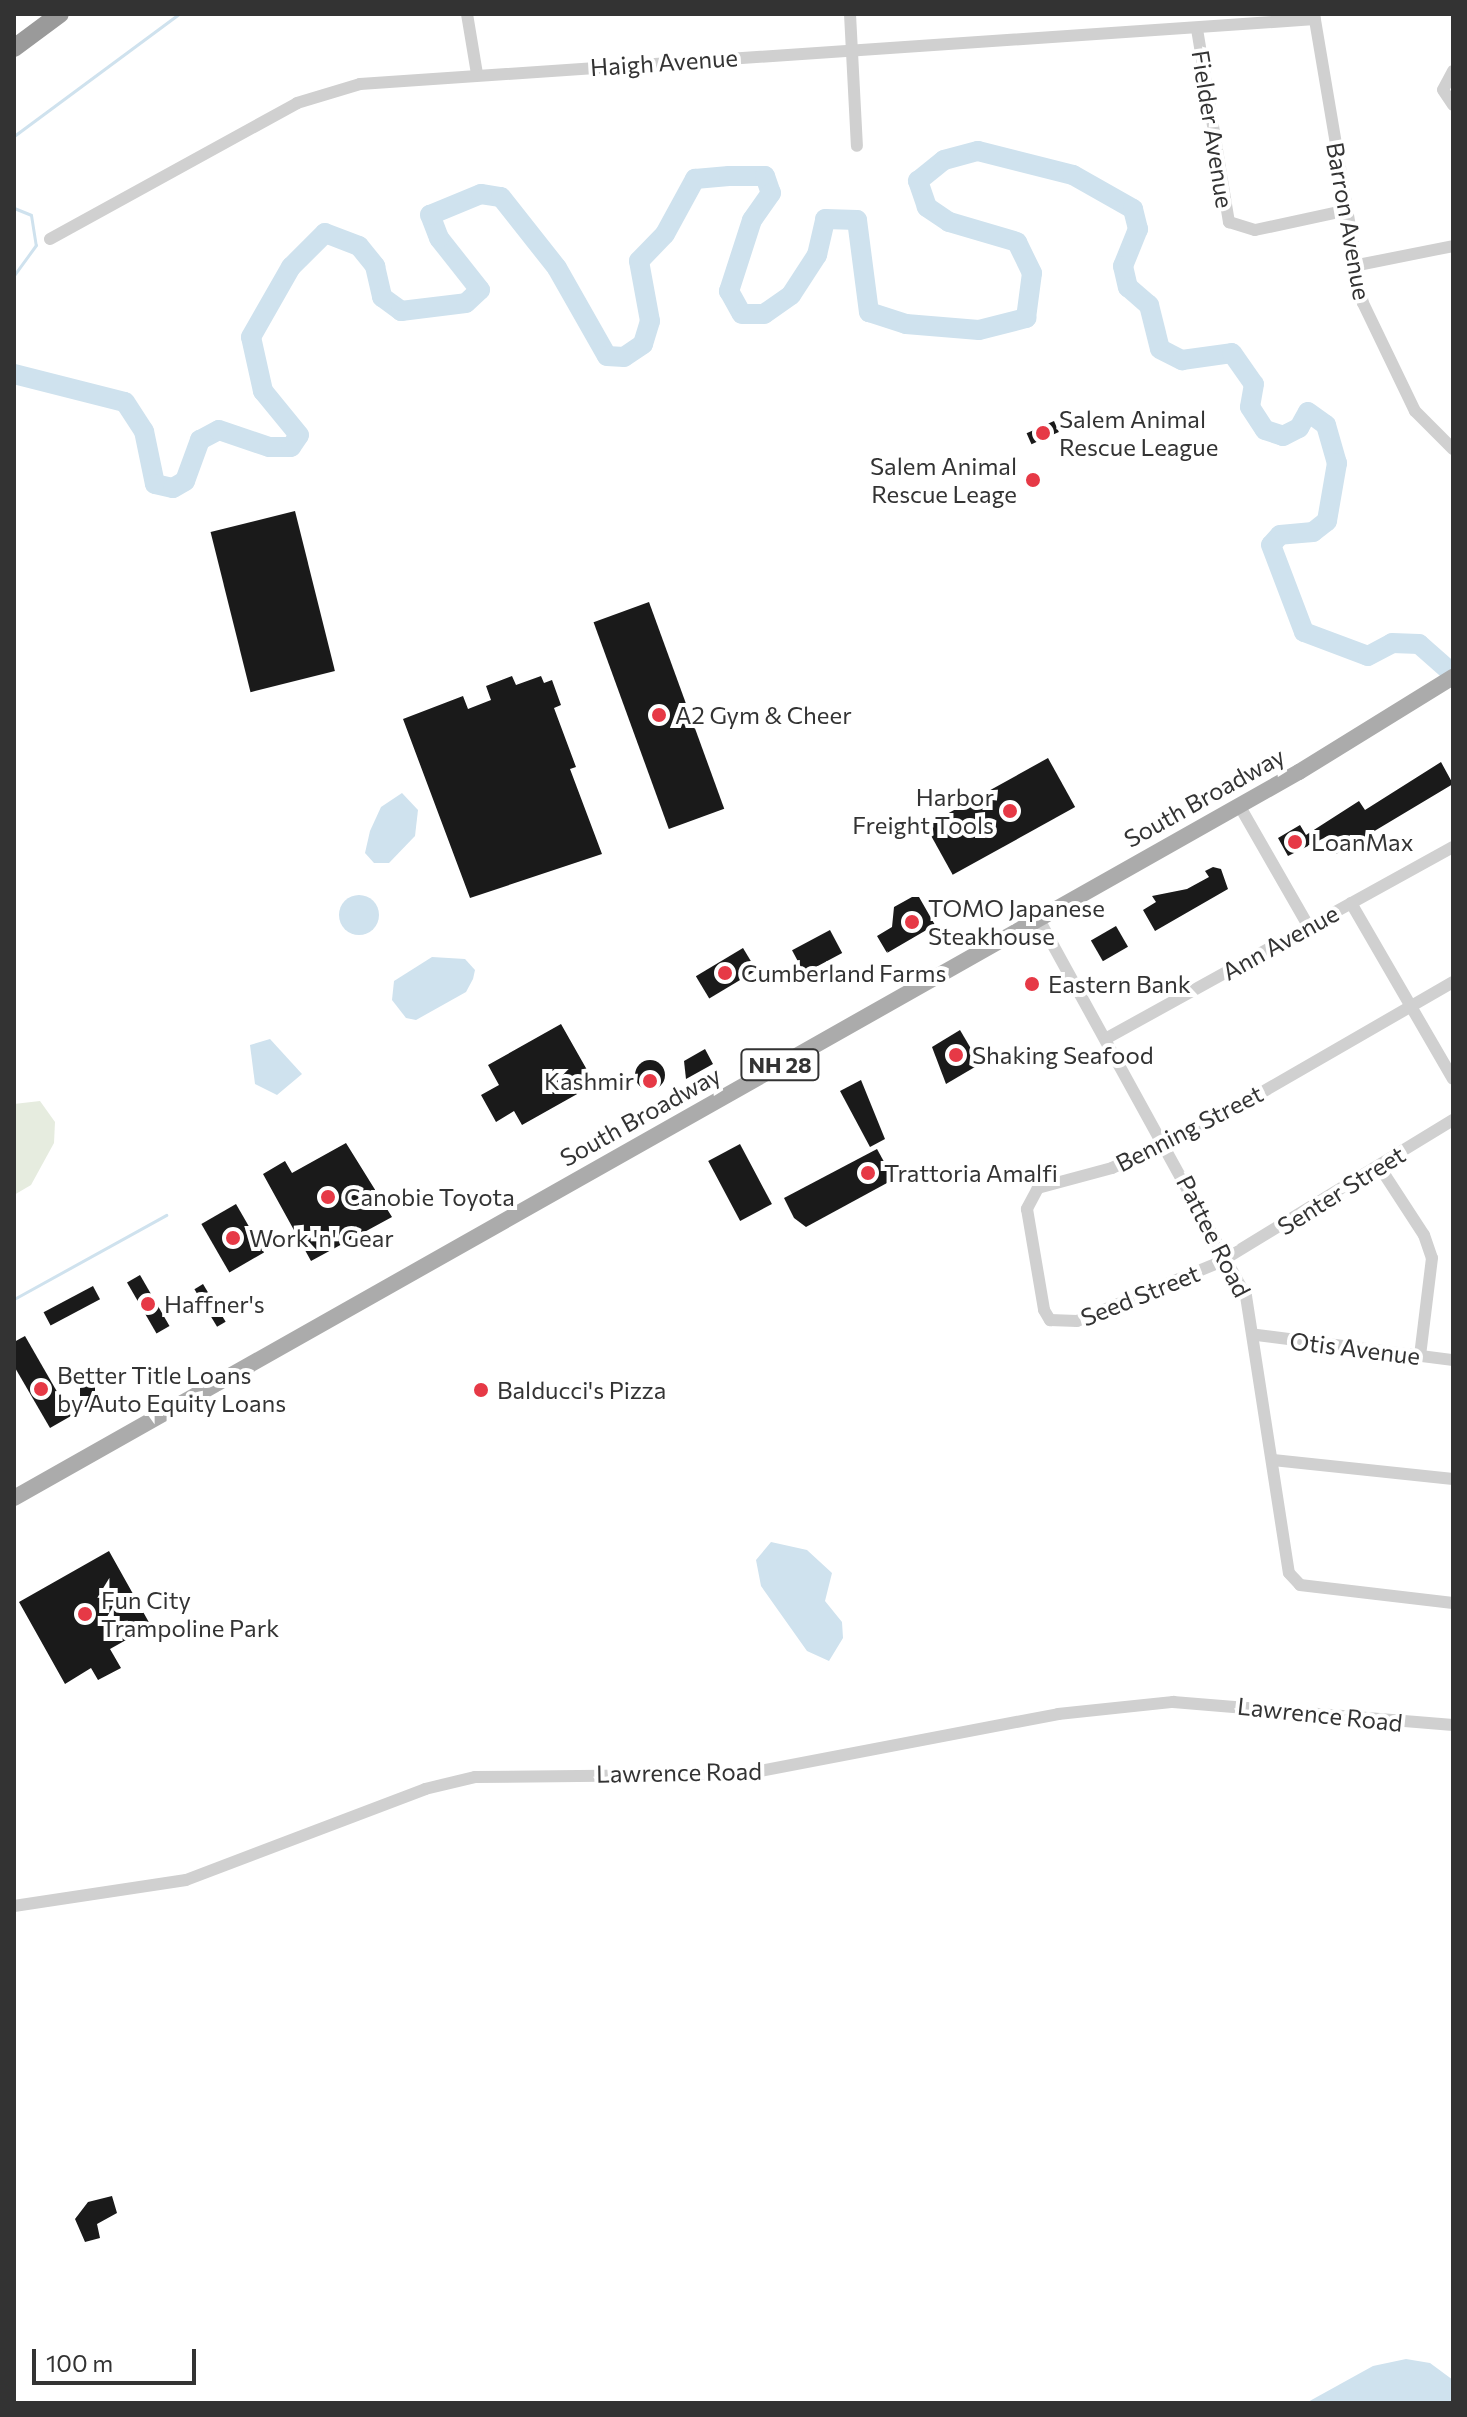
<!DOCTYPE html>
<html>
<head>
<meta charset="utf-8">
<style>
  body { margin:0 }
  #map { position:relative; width:1467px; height:2417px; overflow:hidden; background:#fff; font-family:Commissioner,sans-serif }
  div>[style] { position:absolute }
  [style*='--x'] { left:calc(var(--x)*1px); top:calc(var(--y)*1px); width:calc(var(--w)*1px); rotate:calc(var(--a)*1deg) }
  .green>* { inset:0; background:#e6ecdf }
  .water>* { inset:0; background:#cfe2ee }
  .round { border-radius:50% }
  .stream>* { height:3px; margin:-1.5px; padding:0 1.5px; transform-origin:1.5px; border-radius:1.5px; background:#cfe2ee }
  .river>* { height:20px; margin:-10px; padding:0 10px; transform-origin:10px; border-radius:10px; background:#cfe2ee }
  .building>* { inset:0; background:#1a1a1a; transform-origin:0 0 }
  .minor>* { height:12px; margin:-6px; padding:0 6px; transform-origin:6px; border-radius:6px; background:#d0d0d0 }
  .major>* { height:16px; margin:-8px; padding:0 8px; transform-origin:8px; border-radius:8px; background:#ababab }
  .highway>* { height:18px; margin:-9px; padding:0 9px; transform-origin:9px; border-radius:9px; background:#9a9a9a }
  .dots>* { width:22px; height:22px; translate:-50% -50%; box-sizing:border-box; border:4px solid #fff; border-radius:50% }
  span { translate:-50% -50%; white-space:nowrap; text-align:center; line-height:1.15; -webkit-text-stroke:8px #fff; paint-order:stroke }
  .shield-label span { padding:2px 6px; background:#fff; border:2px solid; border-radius:6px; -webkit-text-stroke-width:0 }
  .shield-label { font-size:22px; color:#333; font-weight:700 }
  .street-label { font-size:24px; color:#333 }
  .poi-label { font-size:24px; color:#333 }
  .left { translate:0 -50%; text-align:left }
  .right { translate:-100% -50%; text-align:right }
  .frame { position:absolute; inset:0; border:16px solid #333; pointer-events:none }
  .scale { position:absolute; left:32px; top:2349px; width:164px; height:36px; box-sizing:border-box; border:4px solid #333; border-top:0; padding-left:10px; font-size:24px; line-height:28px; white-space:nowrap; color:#333; -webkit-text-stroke:6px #fff; paint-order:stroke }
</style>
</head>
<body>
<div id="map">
  <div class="green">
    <i style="clip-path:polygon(40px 1101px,55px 1122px,54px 1143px,31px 1185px,14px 1195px,14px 1104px)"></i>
  </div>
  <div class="water">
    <i style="clip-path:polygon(402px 793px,418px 810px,415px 836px,389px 863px,374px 863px,365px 853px,370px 831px,381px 807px)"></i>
    <i class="round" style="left:339px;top:895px;width:40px;height:40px"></i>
    <i style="clip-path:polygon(432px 957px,465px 959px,475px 970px,473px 979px,466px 992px,416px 1020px,406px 1018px,392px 1000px,394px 981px)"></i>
    <i style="clip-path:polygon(270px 1039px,302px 1074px,277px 1095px,255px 1084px,250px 1045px)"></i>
    <i style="clip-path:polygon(771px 1542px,807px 1550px,832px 1573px,825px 1601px,842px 1622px,843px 1638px,829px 1661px,807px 1651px,761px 1586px,756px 1560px)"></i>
    <i style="clip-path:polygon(1406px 2359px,1430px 2363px,1453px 2380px,1453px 2403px,1306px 2403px,1373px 2366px)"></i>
  </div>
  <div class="stream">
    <i style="--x:14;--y:136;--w:205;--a:-36.5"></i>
    <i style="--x:14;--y:208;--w:18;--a:22"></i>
    <i style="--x:31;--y:215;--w:30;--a:81"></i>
    <i style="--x:36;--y:245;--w:37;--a:126"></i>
    <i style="--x:14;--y:1299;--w:174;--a:-28.9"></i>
  </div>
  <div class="river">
    <i style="--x:14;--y:374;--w:114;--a:14.2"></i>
    <i style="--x:125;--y:402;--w:35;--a:57"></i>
    <i style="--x:144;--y:431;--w:54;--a:78.3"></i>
    <i style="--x:155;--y:484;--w:18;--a:13"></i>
    <i style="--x:173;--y:488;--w:14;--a:-30"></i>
    <i style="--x:185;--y:481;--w:44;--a:-69.9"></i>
    <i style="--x:200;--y:440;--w:21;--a:-28"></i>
    <i style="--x:219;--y:430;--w:53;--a:18.8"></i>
    <i style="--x:269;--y:447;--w:22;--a:0"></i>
    <i style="--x:291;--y:447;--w:14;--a:-56"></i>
    <i style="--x:299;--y:435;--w:57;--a:-129.3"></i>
    <i style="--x:263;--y:391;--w:55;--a:-102.5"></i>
    <i style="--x:251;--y:337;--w:81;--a:-60.3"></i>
    <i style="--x:291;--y:267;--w:48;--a:-45"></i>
    <i style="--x:325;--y:233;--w:36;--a:21"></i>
    <i style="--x:359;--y:246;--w:26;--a:51"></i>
    <i style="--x:375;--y:266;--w:32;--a:77"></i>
    <i style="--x:382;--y:297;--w:24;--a:36"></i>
    <i style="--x:401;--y:311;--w:65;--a:-7"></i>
    <i style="--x:466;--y:303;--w:19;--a:-43"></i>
    <i style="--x:480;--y:290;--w:66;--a:-128.3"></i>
    <i style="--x:439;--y:238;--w:25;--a:-111"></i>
    <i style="--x:430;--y:215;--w:55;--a:-22.4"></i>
    <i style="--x:481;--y:194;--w:20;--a:9"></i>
    <i style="--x:501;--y:197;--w:90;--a:51.7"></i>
    <i style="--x:557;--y:268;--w:101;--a:60.4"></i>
    <i style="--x:607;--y:356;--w:17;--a:3"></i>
    <i style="--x:624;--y:357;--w:23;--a:-34"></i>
    <i style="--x:643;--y:344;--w:24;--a:-73"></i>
    <i style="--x:650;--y:321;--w:61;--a:-100.4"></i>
    <i style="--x:639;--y:261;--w:37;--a:-46"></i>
    <i style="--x:665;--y:234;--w:63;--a:-61.4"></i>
    <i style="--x:695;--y:179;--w:34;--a:-5"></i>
    <i style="--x:729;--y:176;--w:36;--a:0"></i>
    <i style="--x:765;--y:176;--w:18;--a:71"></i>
    <i style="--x:771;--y:193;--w:33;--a:125"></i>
    <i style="--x:752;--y:220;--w:75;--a:107.9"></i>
    <i style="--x:729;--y:291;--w:26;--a:61"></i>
    <i style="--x:742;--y:314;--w:22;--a:0"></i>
    <i style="--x:764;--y:314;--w:33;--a:-35"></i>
    <i style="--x:791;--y:295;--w:48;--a:-57"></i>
    <i style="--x:817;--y:255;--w:37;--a:-77"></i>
    <i style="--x:825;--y:219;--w:32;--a:2"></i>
    <i style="--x:857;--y:220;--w:93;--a:82.6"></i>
    <i style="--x:869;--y:312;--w:39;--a:18"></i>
    <i style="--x:906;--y:324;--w:73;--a:4.7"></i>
    <i style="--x:979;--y:330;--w:49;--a:-14.3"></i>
    <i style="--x:1026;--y:318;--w:45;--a:-82.4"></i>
    <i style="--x:1032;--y:273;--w:34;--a:-116"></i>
    <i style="--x:1017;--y:242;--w:71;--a:-163.6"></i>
    <i style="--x:949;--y:222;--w:27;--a:-146"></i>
    <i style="--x:927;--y:207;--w:28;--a:-109"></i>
    <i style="--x:918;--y:181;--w:33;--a:-39"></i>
    <i style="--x:944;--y:160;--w:35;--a:-15"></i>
    <i style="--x:978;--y:151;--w:98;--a:14.2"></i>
    <i style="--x:1073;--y:175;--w:69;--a:29.5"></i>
    <i style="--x:1133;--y:209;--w:21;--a:76"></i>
    <i style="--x:1138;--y:229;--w:40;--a:112"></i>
    <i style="--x:1123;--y:266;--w:22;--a:77"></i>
    <i style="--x:1128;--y:287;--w:28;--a:41"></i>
    <i style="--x:1149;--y:305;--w:45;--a:76"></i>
    <i style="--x:1160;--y:349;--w:25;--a:27"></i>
    <i style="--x:1182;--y:360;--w:50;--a:-8"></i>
    <i style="--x:1232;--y:353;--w:38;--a:55"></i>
    <i style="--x:1254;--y:384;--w:23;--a:100"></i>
    <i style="--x:1250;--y:407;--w:27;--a:57"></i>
    <i style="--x:1265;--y:430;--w:19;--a:18"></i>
    <i style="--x:1283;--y:436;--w:18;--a:-27"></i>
    <i style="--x:1299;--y:428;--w:18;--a:-61"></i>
    <i style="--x:1308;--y:412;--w:22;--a:36"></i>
    <i style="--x:1326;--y:425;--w:40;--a:74"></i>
    <i style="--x:1337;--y:463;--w:59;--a:99.8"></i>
    <i style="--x:1327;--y:521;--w:18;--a:142"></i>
    <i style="--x:1313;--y:532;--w:33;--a:175"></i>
    <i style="--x:1280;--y:535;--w:13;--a:132"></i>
    <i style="--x:1271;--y:545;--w:93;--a:69.2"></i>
    <i style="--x:1304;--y:632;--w:68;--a:20.6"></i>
    <i style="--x:1368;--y:656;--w:27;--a:-28"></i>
    <i style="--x:1392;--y:643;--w:27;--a:2"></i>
    <i style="--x:1419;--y:644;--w:45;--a:41.4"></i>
  </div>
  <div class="building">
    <i style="left:1054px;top:421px;width:12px;height:30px;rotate:66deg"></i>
    <i style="left:295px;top:511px;width:165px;height:87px;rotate:76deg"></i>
    <i style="left:649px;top:602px;width:220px;height:59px;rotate:70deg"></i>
    <i style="clip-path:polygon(512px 676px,516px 685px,541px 676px,544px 683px,552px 680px,561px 705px,554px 708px,576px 767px,570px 769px,602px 854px,470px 898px,403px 719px,463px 696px,468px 709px,491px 700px,486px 686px)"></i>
    <i style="left:1048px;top:758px;width:56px;height:140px;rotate:61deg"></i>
    <i style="clip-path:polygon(1441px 762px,1453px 784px,1336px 854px,1326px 837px,1288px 856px,1278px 838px,1300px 825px,1306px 835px,1359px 801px,1365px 810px)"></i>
    <i style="clip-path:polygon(1213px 867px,1221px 869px,1228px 889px,1155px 931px,1143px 910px,1156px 902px,1152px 896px,1187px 889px,1209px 877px,1205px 871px)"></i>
    <i style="clip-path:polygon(912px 897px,919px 897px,935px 925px,887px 953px,877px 936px,892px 927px,894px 907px)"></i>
    <i style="left:1116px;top:926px;width:24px;height:29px;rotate:60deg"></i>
    <i style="left:830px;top:930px;width:26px;height:43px;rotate:62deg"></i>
    <i style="left:743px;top:948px;width:26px;height:55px;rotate:59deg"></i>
    <i style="clip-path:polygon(561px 1024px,595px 1084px,522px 1125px,514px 1111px,496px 1122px,481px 1095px,499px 1085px,488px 1065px)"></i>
    <i style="clip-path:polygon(960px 1030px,980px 1064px,946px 1084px,932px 1047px)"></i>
    <i style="clip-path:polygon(705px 1049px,713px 1064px,686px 1079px,684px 1061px)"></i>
    <i class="round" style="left:635px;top:1060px;width:30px;height:30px"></i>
    <i style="clip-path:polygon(861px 1080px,885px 1139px,870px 1147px,840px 1091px)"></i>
    <i style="clip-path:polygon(346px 1143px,392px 1217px,311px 1261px,263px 1174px,285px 1161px,292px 1173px)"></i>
    <i style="left:740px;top:1144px;width:68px;height:36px;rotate:62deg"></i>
    <i style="clip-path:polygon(877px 1149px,888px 1169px,887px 1183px,806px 1227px,794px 1218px,784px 1198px)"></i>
    <i style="left:236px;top:1204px;width:56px;height:40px;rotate:60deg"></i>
    <i style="left:140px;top:1275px;width:59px;height:15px;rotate:60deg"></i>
    <i style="left:203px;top:1284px;width:44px;height:10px;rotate:59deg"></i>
    <i style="left:93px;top:1286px;width:15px;height:56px;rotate:62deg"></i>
    <i style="clip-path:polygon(25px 1336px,71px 1416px,50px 1428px,14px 1366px,14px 1342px)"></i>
    <i style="left:80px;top:1386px;width:15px;height:21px"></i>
    <i style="clip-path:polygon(109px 1551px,151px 1626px,110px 1649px,121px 1668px,98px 1680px,91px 1668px,65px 1684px,19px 1602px)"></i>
    <i style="clip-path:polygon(112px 2196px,117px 2213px,97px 2224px,100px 2238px,85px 2242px,75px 2219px,88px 2202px)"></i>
  </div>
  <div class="minor">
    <i style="--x:467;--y:14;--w:61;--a:80.5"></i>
    <i style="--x:850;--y:14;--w:132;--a:87"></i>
    <i style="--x:1314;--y:14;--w:293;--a:80.4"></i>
    <i style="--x:1363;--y:303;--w:120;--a:64.3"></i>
    <i style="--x:1415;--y:411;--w:54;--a:45"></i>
    <i style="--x:1197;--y:29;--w:196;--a:80.6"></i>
    <i style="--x:1229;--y:222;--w:27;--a:17"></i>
    <i style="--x:1255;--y:230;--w:91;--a:-12.1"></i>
    <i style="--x:1453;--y:71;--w:21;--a:118"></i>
    <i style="--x:1443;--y:90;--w:18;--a:56"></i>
    <i style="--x:50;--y:239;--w:282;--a:-28.8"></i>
    <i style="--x:297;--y:103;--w:66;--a:-16.8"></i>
    <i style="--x:360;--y:84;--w:957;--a:-3.89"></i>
    <i style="--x:1353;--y:266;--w:102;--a:-11.3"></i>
    <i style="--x:1239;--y:805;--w:141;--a:60.2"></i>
    <i style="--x:1351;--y:903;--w:203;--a:59.9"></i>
    <i style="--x:1037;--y:916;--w:434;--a:61.2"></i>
    <i style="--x:1246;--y:1296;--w:280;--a:81.2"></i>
    <i style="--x:1289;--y:1573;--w:16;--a:47"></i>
    <i style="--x:1300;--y:1585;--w:154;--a:6.7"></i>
    <i style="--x:1453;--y:982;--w:286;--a:150"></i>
    <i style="--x:1205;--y:1125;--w:102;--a:155.2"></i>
    <i style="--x:1112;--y:1168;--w:77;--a:164.9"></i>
    <i style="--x:1038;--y:1188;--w:24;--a:118"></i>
    <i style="--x:1027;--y:1209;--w:102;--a:80.4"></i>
    <i style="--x:1044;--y:1310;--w:12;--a:59"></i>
    <i style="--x:1050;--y:1320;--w:27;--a:2"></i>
    <i style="--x:1077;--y:1321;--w:155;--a:-22.4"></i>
    <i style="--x:1220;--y:1262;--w:273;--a:-31.4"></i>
    <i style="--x:1107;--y:1038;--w:395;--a:-28.9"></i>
    <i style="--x:1379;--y:1166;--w:82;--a:56.9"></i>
    <i style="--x:1424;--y:1235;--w:24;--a:71"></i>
    <i style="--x:1432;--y:1258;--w:99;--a:97"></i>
    <i style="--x:1257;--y:1335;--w:198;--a:7.3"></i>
    <i style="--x:1273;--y:1460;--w:181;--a:6"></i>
    <i style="--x:14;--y:1906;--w:174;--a:-8.6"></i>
    <i style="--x:186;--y:1880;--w:256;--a:-20.8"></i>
    <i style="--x:425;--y:1789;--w:51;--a:-13.5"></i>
    <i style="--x:475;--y:1777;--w:269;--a:-0.6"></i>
    <i style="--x:744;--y:1774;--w:320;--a:-10.8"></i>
    <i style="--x:1058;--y:1714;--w:116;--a:-6"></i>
    <i style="--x:1173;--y:1702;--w:281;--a:4.7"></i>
  </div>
  <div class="major">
    <i style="--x:14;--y:1498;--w:1476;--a:-29.47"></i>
    <i style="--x:1299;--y:772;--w:181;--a:-31.7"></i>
  </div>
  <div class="highway">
    <i style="--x:14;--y:48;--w:57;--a:-36.5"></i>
  </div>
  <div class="dots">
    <i style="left:1043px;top:433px;background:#e63946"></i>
    <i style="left:1033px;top:480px;background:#e63946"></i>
    <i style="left:659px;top:715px;background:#e63946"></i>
    <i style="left:1010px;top:811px;background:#e63946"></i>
    <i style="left:1295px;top:842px;background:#e63946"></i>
    <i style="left:912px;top:922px;background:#e63946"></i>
    <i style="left:725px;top:973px;background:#e63946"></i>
    <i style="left:1032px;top:984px;background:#e63946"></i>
    <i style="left:956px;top:1055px;background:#e63946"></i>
    <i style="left:650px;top:1081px;background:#e63946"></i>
    <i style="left:868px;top:1173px;background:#e63946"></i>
    <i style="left:328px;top:1197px;background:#e63946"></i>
    <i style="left:233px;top:1238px;background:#e63946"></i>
    <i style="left:148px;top:1304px;background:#e63946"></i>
    <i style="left:41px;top:1389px;background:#e63946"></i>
    <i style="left:481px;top:1390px;background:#e63946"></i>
    <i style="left:85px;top:1614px;background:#e63946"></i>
  </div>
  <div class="shield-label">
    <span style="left:780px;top:1065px">NH 28</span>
  </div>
  <div class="street-label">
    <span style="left:664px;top:62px;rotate:-4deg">Haigh Avenue</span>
    <span style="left:1213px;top:129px;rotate:81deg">Fielder Avenue</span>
    <span style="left:1349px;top:221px;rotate:80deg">Barron Avenue</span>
    <span style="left:1204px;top:797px;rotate:-29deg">South Broadway</span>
    <span style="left:1280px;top:942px;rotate:-29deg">Ann Avenue</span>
    <span style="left:640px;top:1116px;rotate:-29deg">South Broadway</span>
    <span style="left:1189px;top:1128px;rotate:-27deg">Benning Street</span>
    <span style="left:1341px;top:1190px;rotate:-32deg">Senter Street</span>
    <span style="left:1214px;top:1236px;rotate:63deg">Pattee Road</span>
    <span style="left:1140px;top:1295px;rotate:-22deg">Seed Street</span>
    <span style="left:1355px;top:1348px;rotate:7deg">Otis Avenue</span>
    <span style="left:1320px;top:1714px;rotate:6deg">Lawrence Road</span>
    <span style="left:679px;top:1772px;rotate:-1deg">Lawrence Road</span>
  </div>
  <div class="poi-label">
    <span class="left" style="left:1059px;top:433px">Salem Animal<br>Rescue League</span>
    <span class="right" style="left:1017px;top:480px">Salem Animal<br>Rescue Leage</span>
    <span class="left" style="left:675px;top:715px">A2 Gym &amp; Cheer</span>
    <span class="right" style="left:994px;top:811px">Harbor<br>Freight Tools</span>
    <span class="left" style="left:1311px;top:842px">LoanMax</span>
    <span class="left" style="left:928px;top:922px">TOMO Japanese<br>Steakhouse</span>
    <span class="left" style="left:741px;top:973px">Cumberland Farms</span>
    <span class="left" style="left:1048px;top:984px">Eastern Bank</span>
    <span class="left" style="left:972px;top:1055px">Shaking Seafood</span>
    <span class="right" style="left:634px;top:1081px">Kashmir</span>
    <span class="left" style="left:884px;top:1173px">Trattoria Amalfi</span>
    <span class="left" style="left:344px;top:1197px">Canobie Toyota</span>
    <span class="left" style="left:249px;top:1238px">Work 'n' Gear</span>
    <span class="left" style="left:164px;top:1304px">Haffner's</span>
    <span class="left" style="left:57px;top:1389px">Better Title Loans<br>by Auto Equity Loans</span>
    <span class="left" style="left:497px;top:1390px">Balducci's Pizza</span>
    <span class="left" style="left:101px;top:1614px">Fun City<br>Trampoline Park</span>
  </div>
  <div class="frame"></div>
  <div class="scale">100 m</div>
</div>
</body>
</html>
